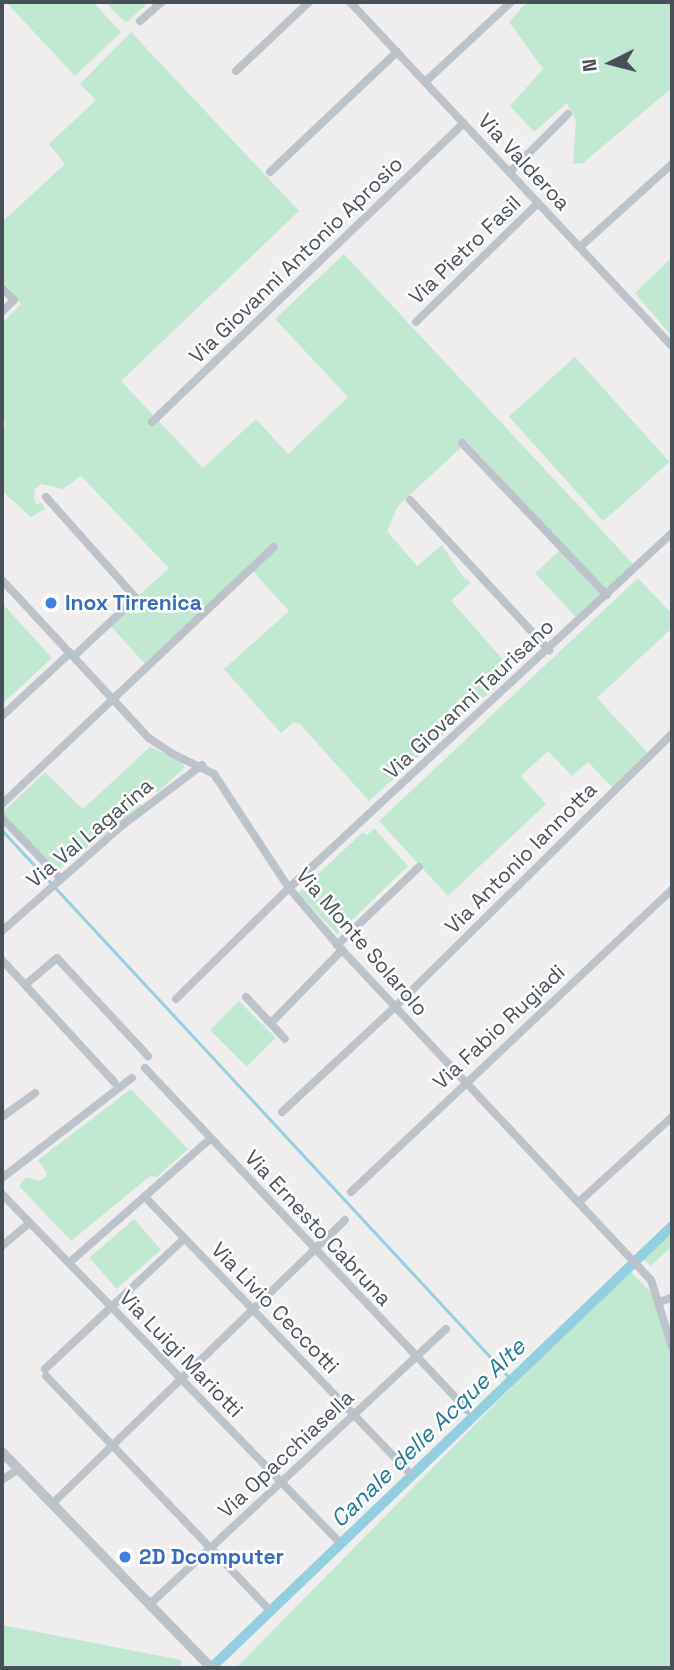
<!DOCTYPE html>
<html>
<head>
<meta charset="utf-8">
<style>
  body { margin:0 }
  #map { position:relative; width:674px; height:1670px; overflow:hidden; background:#f0eeee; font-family:"Space Grotesk",sans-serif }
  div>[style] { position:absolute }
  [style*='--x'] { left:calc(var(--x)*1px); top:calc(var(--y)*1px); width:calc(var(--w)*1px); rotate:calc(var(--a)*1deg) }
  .green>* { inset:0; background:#c1e9d1; transform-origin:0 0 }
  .stream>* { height:2.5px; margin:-1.25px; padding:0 1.25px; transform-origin:1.25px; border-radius:1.25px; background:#94cfe0 }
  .canal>* { height:10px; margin:-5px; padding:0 5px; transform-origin:5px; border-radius:5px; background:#94cfe0 }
  .minor>* { height:8px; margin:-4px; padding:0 4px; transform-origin:4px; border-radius:4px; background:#bbc2c9 }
  .tertiary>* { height:10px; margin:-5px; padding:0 5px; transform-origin:5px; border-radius:5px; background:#bbc2c9 }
  .dots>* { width:19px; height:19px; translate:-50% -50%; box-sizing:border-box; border:4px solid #fff; border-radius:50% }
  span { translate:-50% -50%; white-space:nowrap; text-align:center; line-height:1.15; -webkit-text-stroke:5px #fff; paint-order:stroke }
  .street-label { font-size:21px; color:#485159 }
  .shop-label { font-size:21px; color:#366cbe; font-weight:700 }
  .left { translate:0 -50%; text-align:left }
  .water-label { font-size:23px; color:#1e7b96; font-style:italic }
  .frame { position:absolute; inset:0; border:4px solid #485159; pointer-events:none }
  .north { position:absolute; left:576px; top:28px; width:70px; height:70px; -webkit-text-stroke:5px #fff; paint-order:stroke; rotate:264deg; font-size:19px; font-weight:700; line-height:28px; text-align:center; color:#485159 }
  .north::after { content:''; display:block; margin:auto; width:24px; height:32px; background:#485159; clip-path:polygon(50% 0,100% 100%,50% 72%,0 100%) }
</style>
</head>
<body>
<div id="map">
  <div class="green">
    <i style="clip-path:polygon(6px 2px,93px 2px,121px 32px,75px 76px)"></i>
    <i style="clip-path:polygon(105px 2px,149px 2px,126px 23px)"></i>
    <i style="clip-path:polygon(527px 2px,672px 2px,672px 88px,583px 163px,573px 164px,576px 121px,567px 103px,534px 132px,510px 106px,543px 69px,509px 22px)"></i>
    <i style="clip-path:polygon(131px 32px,299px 211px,121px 381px,203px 468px,256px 419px,288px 454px,348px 397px,275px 319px,344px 254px,634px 565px,606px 591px,467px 442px,398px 506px,387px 531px,417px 566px,442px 545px,463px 577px,471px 582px,451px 601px,513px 671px,369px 801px,300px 724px,294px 722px,281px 733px,224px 669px,289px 611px,251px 569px,145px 664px,108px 623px,169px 568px,81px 476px,63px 489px,41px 484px,35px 489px,34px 498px,36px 504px,42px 503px,45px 509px,31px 517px,2px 491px,2px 429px,6px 424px,2px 419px,2px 323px,21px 304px,2px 281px,2px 222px,65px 164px,49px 144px,96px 100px,80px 84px)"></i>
    <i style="clip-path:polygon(672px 257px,672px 332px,670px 334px,635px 293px)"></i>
    <i style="left:575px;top:357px;width:141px;height:89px;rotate:48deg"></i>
    <i style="left:560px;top:550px;width:62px;height:34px;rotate:47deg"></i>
    <i style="clip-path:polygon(638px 578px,672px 614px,672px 628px,597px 698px,648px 753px,612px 787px,588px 762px,572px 776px,548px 751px,521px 776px,546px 804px,448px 896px,379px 821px)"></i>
    <i style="clip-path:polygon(2px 603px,52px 658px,2px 704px)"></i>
    <i style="clip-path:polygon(150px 747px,182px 762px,185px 767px,158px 792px,147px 787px,133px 789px,132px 794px,142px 806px,58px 870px,2px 813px,45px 772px,83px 809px)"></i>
    <i style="clip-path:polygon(374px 828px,408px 866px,337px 934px,298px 893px,363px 832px,367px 835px)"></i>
    <i style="left:239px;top:1001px;width:52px;height:41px;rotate:45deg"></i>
    <i style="clip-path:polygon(131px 1089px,188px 1149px,157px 1177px,150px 1176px,71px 1241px,19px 1186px,26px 1177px,38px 1181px,44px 1179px,47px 1173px,38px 1160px)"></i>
    <i style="left:134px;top:1219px;width:41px;height:59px;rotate:49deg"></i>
    <i style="clip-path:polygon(672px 1230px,672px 1246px,651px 1266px,642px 1258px)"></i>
    <i style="clip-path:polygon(628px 1269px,654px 1296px,672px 1358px,672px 1668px,236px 1668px)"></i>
    <i style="clip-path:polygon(2px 1625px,181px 1660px,181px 1668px,2px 1668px)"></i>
  </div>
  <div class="stream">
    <i style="--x:2;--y:830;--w:747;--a:47.17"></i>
  </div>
  <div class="canal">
    <i style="--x:211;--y:1668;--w:639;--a:-43.79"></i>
  </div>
  <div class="minor">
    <i style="--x:350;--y:2;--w:471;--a:46.9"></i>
    <i style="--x:140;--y:21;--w:29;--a:-41"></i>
    <i style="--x:236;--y:71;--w:100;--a:-43.4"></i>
    <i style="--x:425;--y:82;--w:117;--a:-42.9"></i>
    <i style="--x:270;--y:172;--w:175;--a:-43.4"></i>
    <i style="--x:510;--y:172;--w:82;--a:-45"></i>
    <i style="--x:580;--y:247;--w:124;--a:-42.1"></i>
    <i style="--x:2;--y:288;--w:17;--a:45"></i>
    <i style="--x:14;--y:300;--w:17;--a:135"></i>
    <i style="--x:416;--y:322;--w:170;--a:-44.3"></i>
    <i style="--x:152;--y:422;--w:432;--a:-43.8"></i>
    <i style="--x:462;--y:443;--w:210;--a:46.4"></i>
    <i style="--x:46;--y:497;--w:135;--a:48.3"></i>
    <i style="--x:136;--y:598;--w:85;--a:136.9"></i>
    <i style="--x:410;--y:500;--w:205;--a:47.2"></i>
    <i style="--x:2;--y:580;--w:216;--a:47.1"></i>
    <i style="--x:149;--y:738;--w:29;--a:34"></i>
    <i style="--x:173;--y:754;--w:46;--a:26"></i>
    <i style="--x:214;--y:774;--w:136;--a:56.7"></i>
    <i style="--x:289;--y:888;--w:82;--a:49.5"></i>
    <i style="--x:342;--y:950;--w:452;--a:46.9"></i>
    <i style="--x:651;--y:1280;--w:70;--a:72.6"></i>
    <i style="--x:2;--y:716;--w:93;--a:-42.8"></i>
    <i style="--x:2;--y:804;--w:374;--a:-43.4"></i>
    <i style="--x:2;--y:818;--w:83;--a:46"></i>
    <i style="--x:2;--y:931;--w:162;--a:-41.3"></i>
    <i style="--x:124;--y:824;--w:98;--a:-37.1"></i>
    <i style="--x:337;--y:945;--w:113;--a:-43.6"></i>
    <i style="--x:2;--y:960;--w:166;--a:47.4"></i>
    <i style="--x:25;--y:985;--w:42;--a:-40.2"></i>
    <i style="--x:57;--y:958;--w:134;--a:47.1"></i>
    <i style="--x:246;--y:997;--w:57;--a:47.1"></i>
    <i style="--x:176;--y:999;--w:158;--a:-44.5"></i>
    <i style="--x:289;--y:888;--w:522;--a:-42.83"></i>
    <i style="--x:271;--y:1023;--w:102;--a:-45.8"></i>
    <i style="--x:145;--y:1068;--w:471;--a:46.7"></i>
    <i style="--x:282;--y:1112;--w:154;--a:-42.9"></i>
    <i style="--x:395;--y:1007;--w:389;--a:-44.6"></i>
    <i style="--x:2;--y:1117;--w:41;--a:-36"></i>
    <i style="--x:2;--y:1178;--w:164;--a:-37.6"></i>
    <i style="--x:351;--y:1192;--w:441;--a:-43.3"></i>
    <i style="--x:2;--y:1194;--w:480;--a:45.9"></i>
    <i style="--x:145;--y:1197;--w:381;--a:46.2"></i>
    <i style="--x:580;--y:1201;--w:125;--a:-42.4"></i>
    <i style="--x:2;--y:1246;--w:35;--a:-40"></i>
    <i style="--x:70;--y:1262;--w:186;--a:-41.3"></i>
    <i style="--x:658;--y:1303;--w:15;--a:-23"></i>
    <i style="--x:45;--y:1369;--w:190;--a:-43.1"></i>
    <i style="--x:46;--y:1376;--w:318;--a:46.3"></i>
    <i style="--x:2;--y:1480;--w:20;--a:-33"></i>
    <i style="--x:52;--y:1504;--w:408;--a:-44.1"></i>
    <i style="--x:150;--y:1604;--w:404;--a:-42.9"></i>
  </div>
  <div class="tertiary">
    <i style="--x:2;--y:1452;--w:301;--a:45.9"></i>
  </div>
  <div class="dots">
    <i style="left:51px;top:603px;background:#3f7fe0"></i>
    <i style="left:125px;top:1557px;background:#3f7fe0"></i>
  </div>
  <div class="street-label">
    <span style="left:524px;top:162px;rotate:47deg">Via Valderoa</span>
    <span style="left:465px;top:250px;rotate:-44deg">Via Pietro Fasil</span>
    <span style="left:296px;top:260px;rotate:-44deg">Via Giovanni Antonio Aprosio</span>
    <span style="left:469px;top:699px;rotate:-43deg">Via Giovanni Taurisano</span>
    <span style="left:90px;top:833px;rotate:-40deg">Via Val Lagarina</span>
    <span style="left:521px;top:858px;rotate:-45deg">Via Antonio Iannotta</span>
    <span style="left:362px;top:942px;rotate:49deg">Via Monte Solarolo</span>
    <span style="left:499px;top:1027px;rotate:-43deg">Via Fabio Rugiadi</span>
    <span style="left:318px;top:1228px;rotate:47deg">Via Ernesto Cabruna</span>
    <span style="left:275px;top:1308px;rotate:46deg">Via Livio Ceccotti</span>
    <span style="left:181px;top:1354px;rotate:46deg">Via Luigi Mariotti</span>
    <span style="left:286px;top:1454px;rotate:-43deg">Via Opacchiasella</span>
  </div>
  <div class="shop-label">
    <span class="left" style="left:65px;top:603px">Inox Tirrenica</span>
    <span class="left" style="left:139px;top:1557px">2D Dcomputer</span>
  </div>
  <div class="water-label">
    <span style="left:428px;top:1433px;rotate:-44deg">Canale delle Acque Alte</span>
  </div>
  <div class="frame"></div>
  <div class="north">N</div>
</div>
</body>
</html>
